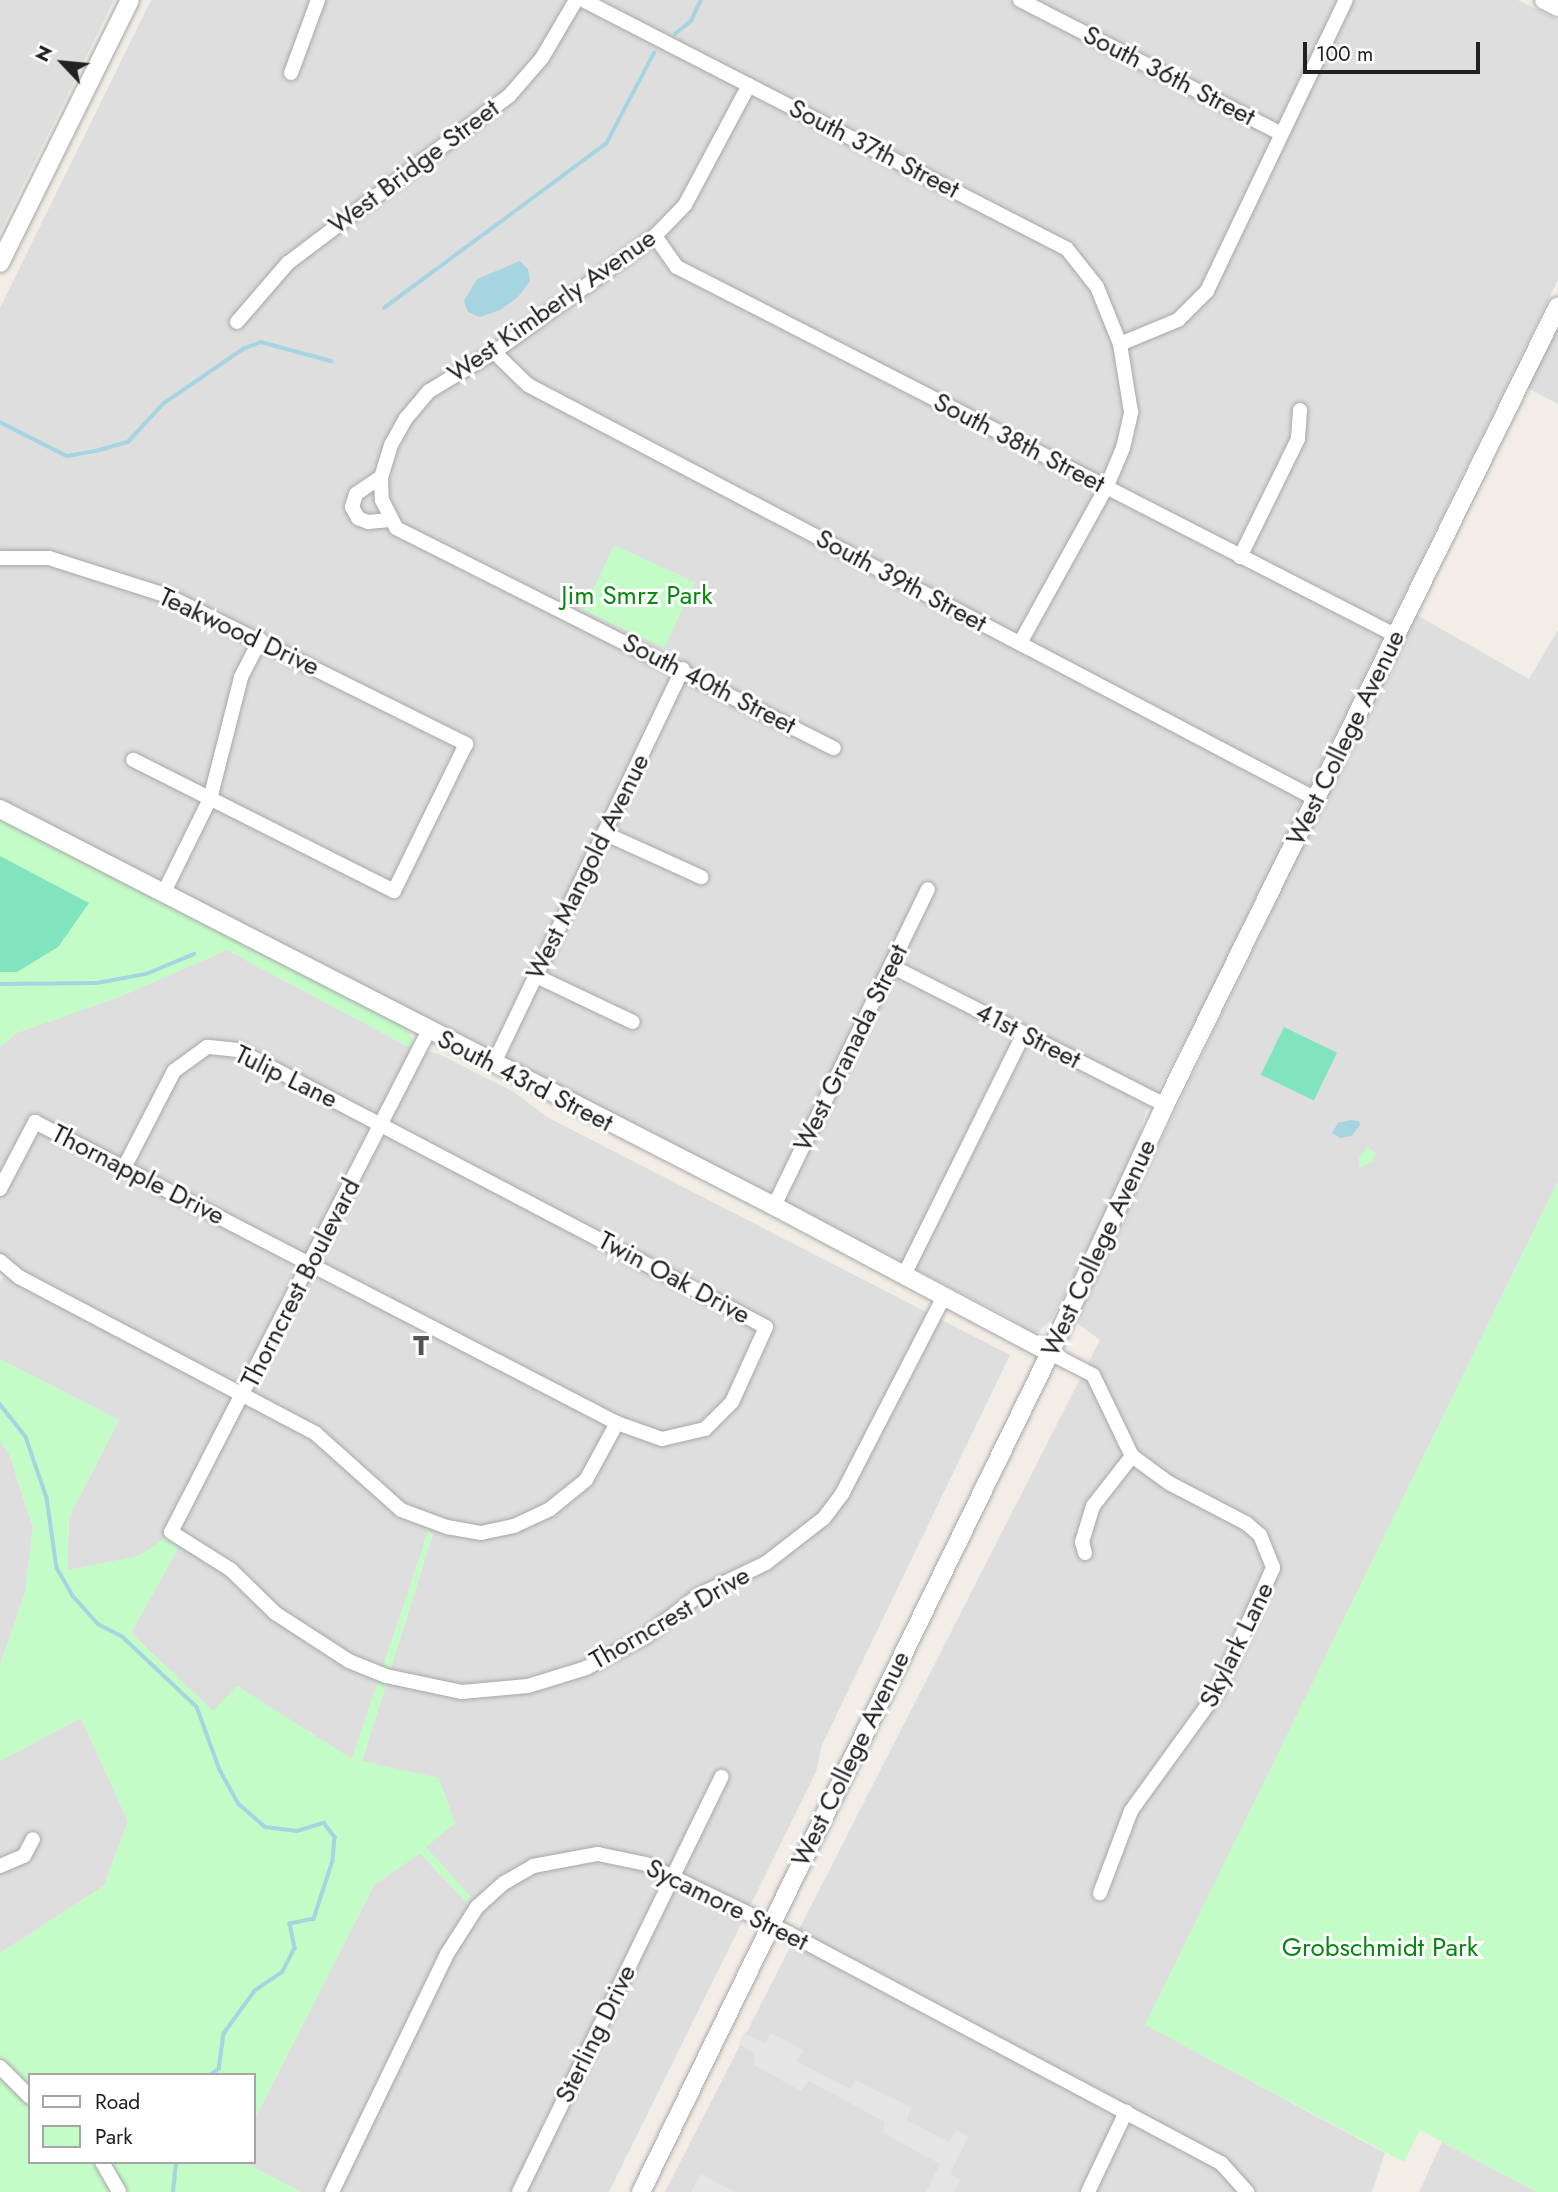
<!DOCTYPE html>
<html>
<head>
<meta charset="utf-8">
<style>
  body { margin:0 }
  #map { position:relative; width:1558px; height:2192px; overflow:hidden; background:#f2eee7; font-family:Jost,sans-serif }
  div>[style] { position:absolute }
  [style*='--x'] { left:calc(var(--x)*1px); top:calc(var(--y)*1px); width:calc(var(--w)*1px); rotate:calc(var(--a)*1deg) }
  .residential>* { inset:0; background:#dfdede }
  .park>* { inset:0; background:#c4fcc8; transform-origin:0 0 }
  .pitch>* { inset:0; background:#82e4be; transform-origin:0 0 }
  .parking>* { inset:0; background:#e5e5e5 }
  .water>* { inset:0; background:#a6d4e1 }
  .stream>* { height:3.5px; margin:-1.75px; padding:0 1.75px; transform-origin:1.75px; border-radius:1.75px; background:#a6d4e1 }
  .roads { filter:drop-shadow(0 0 2px #a8a8a8) drop-shadow(0 0 2px #a8a8a8) }
  .minor>* { height:14px; margin:-7px; padding:0 7px; transform-origin:7px; border-radius:7px; background:#fff }
  .tertiary>* { height:18px; margin:-9px; padding:0 9px; transform-origin:9px; border-radius:9px; background:#fff }
  span { translate:-50% -50%; white-space:nowrap; text-align:center; line-height:1.15; -webkit-text-stroke:6px #fff; paint-order:stroke }
  .street-label { font-size:26px; color:#212121 }
  .park-label { font-size:26px; color:#068811 }
  .neighbourhood-label { font-size:28px; color:#545454; font-weight:700 }
  .legend { position:absolute; left:28px; top:2073px; width:228px; height:91px; box-sizing:border-box; background:#fff; border:2px solid #a6a6a6; margin:0; padding:9px 12px; list-style:none; font-size:21px; color:#212121 }
  .legend li { display:flex; align-items:center; gap:14px; height:35px }
  .legend b { width:35px; border:2px solid #a6a6a6 }
  .north { position:absolute; left:28px; top:28px; width:70px; height:70px; -webkit-text-stroke:5px #fff; paint-order:stroke; rotate:296deg; font-size:19px; font-weight:700; line-height:28px; text-align:center; color:#212121 }
  .north::after { content:''; display:block; margin:auto; width:24px; height:32px; background:#212121; clip-path:polygon(50% 0,100% 100%,50% 72%,0 100%) }
  .scale { position:absolute; left:1303px; top:42px; width:177px; height:32px; box-sizing:border-box; border:4px solid #212121; border-top:0; padding-left:9px; font-size:21px; line-height:24px; white-space:nowrap; color:#212121; -webkit-text-stroke:5px #fff; paint-order:stroke }
</style>
</head>
<body>
<div id="map">
  <div class="residential">
    <i style="clip-path:polygon(0 0,114px 0,0 232px)"></i>
    <i style="clip-path:polygon(151px 0,1518px 0,1558px 20px,1558px 280px,1198px 1016px,1145px 1114px,1138px 1141px,1109px 1205px,1052px 1319px,1038px 1332px,1031px 1333px,1008px 1317px,0 800px,0 308px)"></i>
    <i style="clip-path:polygon(1558px 324px,1558px 404px,1527px 388px)"></i>
    <i style="clip-path:polygon(1415px 614px,1529px 679px,1558px 630px,1558px 1181px,1146px 2025px,1385px 2153px,1372px 2192px,665px 2192px,1100px 1340px,1074px 1321px)"></i>
    <i style="clip-path:polygon(227px 950px,409px 1047px,439px 1054px,514px 1092px,547px 1117px,1010px 1355px,822px 1745px,816px 1772px,609px 2192px,301px 2192px,243px 2162px,254px 2162px,254px 2120px,374px 1885px,420px 1853px,466px 1902px,362px 1761px,433px 1533px,428px 1532px,352px 1760px,237px 1686px,213px 1712px,131px 1633px,178px 1547px,166px 1538px,139px 1556px,67px 1571px,69px 1517px,119px 1420px,0 1359px,0 1282px,4px 1276px,0 1272px,0 1047px,16px 1033px,119px 997px)"></i>
    <i style="clip-path:polygon(0 1442px,9px 1453px,33px 1528px,25px 1593px,0 1665px)"></i>
    <i style="clip-path:polygon(81px 1718px,128px 1821px,104px 1886px,0 1953px,0 1761px)"></i>
    <i style="clip-path:polygon(1442px 2142px,1537px 2192px,1419px 2192px)"></i>
  </div>
  <div class="park">
    <i style="left:614px;top:545px;width:89px;height:72px;rotate:25deg"></i>
    <i style="clip-path:polygon(0 818px,406px 1027px,413px 1042px,411px 1048px,227px 950px,119px 997px,16px 1033px,0 1047px)"></i>
    <i style="clip-path:polygon(1368px 1147px,1376px 1153px,1372px 1162px,1359px 1168px,1359px 1156px)"></i>
    <i style="clip-path:polygon(1558px 1181px,1558px 2192px,1537px 2192px,1420px 2130px,1404px 2162px,1145px 2025px)"></i>
    <i style="clip-path:polygon(0 1359px,119px 1420px,69px 1517px,67px 1570px,139px 1556px,166px 1537px,179px 1547px,131px 1633px,213px 1711px,237px 1686px,352px 1759px,428px 1532px,433px 1533px,362px 1761px,439px 1778px,455px 1823px,426px 1847px,471px 1897px,467px 1903px,420px 1853px,374px 1885px,254px 2120px,254px 2075px,30px 2075px,30px 2162px,243px 2162px,301px 2192px,0 2192px,0 1953px,104px 1886px,128px 1821px,81px 1718px,0 1761px,0 1665px,25px 1593px,33px 1528px,9px 1453px,0 1442px)"></i>
  </div>
  <div class="pitch">
    <i style="clip-path:polygon(0 856px,89px 903px,58px 947px,17px 972px,0 972px)"></i>
    <i style="left:1284px;top:1027px;width:59px;height:53px;rotate:26deg"></i>
  </div>
  <div class="parking">
    <i style="clip-path:polygon(744px 2033px,765px 2043px,771px 2033px,803px 2050px,797px 2061px,850px 2089px,855px 2080px,911px 2107px,907px 2120px,949px 2142px,956px 2130px,968px 2137px,950px 2174px,960px 2180px,954px 2192px,926px 2192px,940px 2164px,883px 2133px,885px 2122px,809px 2081px,801px 2091px,754px 2065px,755px 2053px,738px 2044px)"></i>
    <i style="clip-path:polygon(701px 2174px,735px 2192px,691px 2192px)"></i>
  </div>
  <div class="water">
    <i style="clip-path:polygon(520px 261px,528px 269px,530px 281px,518px 297px,500px 310px,480px 317px,468px 312px,464px 301px,477px 279px)"></i>
    <i style="clip-path:polygon(1351px 1120px,1359px 1121px,1360px 1125px,1352px 1136px,1340px 1138px,1332px 1133px,1338px 1123px)"></i>
  </div>
  <div class="stream">
    <i style="--x:675;--y:34;--w:21;--a:-39"></i>
    <i style="--x:691;--y:21;--w:23;--a:-65"></i>
    <i style="--x:384;--y:308;--w:276;--a:-36.5"></i>
    <i style="--x:606;--y:144;--w:103;--a:-62.2"></i>
    <i style="--x:0;--y:422;--w:75;--a:26.9"></i>
    <i style="--x:67;--y:456;--w:29;--a:-10"></i>
    <i style="--x:96;--y:451;--w:33;--a:-16"></i>
    <i style="--x:128;--y:442;--w:52;--a:-47.4"></i>
    <i style="--x:163;--y:404;--w:97;--a:-34.5"></i>
    <i style="--x:243;--y:349;--w:19;--a:-21"></i>
    <i style="--x:261;--y:342;--w:73;--a:15.2"></i>
    <i style="--x:0;--y:984;--w:97;--a:-0.6"></i>
    <i style="--x:97;--y:983;--w:50;--a:-10.4"></i>
    <i style="--x:146;--y:974;--w:52;--a:-22.6"></i>
    <i style="--x:0;--y:1404;--w:42;--a:51.8"></i>
    <i style="--x:26;--y:1437;--w:65;--a:71"></i>
    <i style="--x:47;--y:1498;--w:71;--a:81.9"></i>
    <i style="--x:57;--y:1568;--w:32;--a:60"></i>
    <i style="--x:73;--y:1596;--w:38;--a:48"></i>
    <i style="--x:98;--y:1624;--w:28;--a:27"></i>
    <i style="--x:123;--y:1637;--w:102;--a:43.4"></i>
    <i style="--x:197;--y:1707;--w:67;--a:69.9"></i>
    <i style="--x:220;--y:1770;--w:39;--a:61"></i>
    <i style="--x:239;--y:1804;--w:35;--a:41"></i>
    <i style="--x:265;--y:1827;--w:32;--a:7"></i>
    <i style="--x:297;--y:1831;--w:28;--a:-17"></i>
    <i style="--x:324;--y:1823;--w:18;--a:52"></i>
    <i style="--x:335;--y:1837;--w:24;--a:95"></i>
    <i style="--x:333;--y:1861;--w:61;--a:108.1"></i>
    <i style="--x:314;--y:1919;--w:25;--a:168"></i>
    <i style="--x:290;--y:1924;--w:25;--a:78"></i>
    <i style="--x:295;--y:1948;--w:27;--a:117"></i>
    <i style="--x:283;--y:1972;--w:34;--a:146"></i>
    <i style="--x:255;--y:1991;--w:53;--a:125.8"></i>
    <i style="--x:224;--y:2034;--w:35;--a:98"></i>
    <i style="--x:219;--y:2069;--w:10;--a:143"></i>
    <i style="--x:173;--y:2192;--w:30;--a:-84"></i>
  </div>
  <div class="roads">
    <div class="minor">
      <i style="--x:583;--y:0;--w:544;--a:27.22"></i>
      <i style="--x:1067;--y:249;--w:48;--a:51.7"></i>
      <i style="--x:1097;--y:287;--w:61;--a:68"></i>
      <i style="--x:1020;--y:0;--w:292;--a:27.1"></i>
      <i style="--x:291;--y:73;--w:78;--a:-69.7"></i>
      <i style="--x:749;--y:85;--w:136;--a:118.1"></i>
      <i style="--x:685;--y:205;--w:43;--a:134.1"></i>
      <i style="--x:655;--y:236;--w:198;--a:144.2"></i>
      <i style="--x:494;--y:352;--w:76;--a:149"></i>
      <i style="--x:429;--y:391;--w:35;--a:130"></i>
      <i style="--x:406;--y:418;--w:31;--a:119"></i>
      <i style="--x:391;--y:445;--w:34;--a:107"></i>
      <i style="--x:381;--y:477;--w:23;--a:88"></i>
      <i style="--x:382;--y:500;--w:31;--a:63"></i>
      <i style="--x:396;--y:528;--w:490;--a:26.7"></i>
      <i style="--x:655;--y:236;--w:38;--a:55"></i>
      <i style="--x:677;--y:267;--w:807;--a:27.14"></i>
      <i style="--x:237;--y:322;--w:78;--a:-49.2"></i>
      <i style="--x:288;--y:263;--w:277;--a:-37.1"></i>
      <i style="--x:509;--y:96;--w:50;--a:-49"></i>
      <i style="--x:542;--y:58;--w:67;--a:-59.6"></i>
      <i style="--x:494;--y:352;--w:47;--a:44.1"></i>
      <i style="--x:528;--y:385;--w:890;--a:27.72"></i>
      <i style="--x:381;--y:477;--w:30;--a:146"></i>
      <i style="--x:356;--y:494;--w:14;--a:107"></i>
      <i style="--x:352;--y:507;--w:13;--a:61"></i>
      <i style="--x:358;--y:518;--w:11;--a:22"></i>
      <i style="--x:368;--y:522;--w:22;--a:-5"></i>
      <i style="--x:1240;--y:557;--w:131;--a:-63.8"></i>
      <i style="--x:1298;--y:439;--w:29;--a:-86"></i>
      <i style="--x:0;--y:558;--w:49;--a:0"></i>
      <i style="--x:49;--y:558;--w:125;--a:17.7"></i>
      <i style="--x:168;--y:596;--w:333;--a:26.4"></i>
      <i style="--x:466;--y:744;--w:164;--a:116.1"></i>
      <i style="--x:394;--y:891;--w:292;--a:-153.3"></i>
      <i style="--x:1020;--y:643;--w:177;--a:-61"></i>
      <i style="--x:1106;--y:488;--w:43;--a:-67"></i>
      <i style="--x:1123;--y:448;--w:37;--a:-77"></i>
      <i style="--x:1131;--y:412;--w:69;--a:-99.2"></i>
      <i style="--x:1120;--y:344;--w:63;--a:-22.5"></i>
      <i style="--x:1178;--y:320;--w:41;--a:-45"></i>
      <i style="--x:1207;--y:291;--w:322;--a:-64.5"></i>
      <i style="--x:604;--y:833;--w:107;--a:24.4"></i>
      <i style="--x:164;--y:892;--w:104;--a:-63.7"></i>
      <i style="--x:210;--y:799;--w:126;--a:-75.7"></i>
      <i style="--x:241;--y:677;--w:42;--a:-62.8"></i>
      <i style="--x:891;--y:966;--w:307;--a:26.9"></i>
      <i style="--x:536;--y:976;--w:107;--a:25.4"></i>
      <i style="--x:428;--y:1032;--w:562;--a:117.2"></i>
      <i style="--x:171;--y:1532;--w:71;--a:32.3"></i>
      <i style="--x:231;--y:1570;--w:62;--a:44.3"></i>
      <i style="--x:275;--y:1613;--w:88;--a:33"></i>
      <i style="--x:349;--y:1661;--w:40;--a:22"></i>
      <i style="--x:386;--y:1676;--w:78;--a:11.9"></i>
      <i style="--x:462;--y:1692;--w:66;--a:-5.2"></i>
      <i style="--x:528;--y:1686;--w:61;--a:-17.2"></i>
      <i style="--x:586;--y:1668;--w:68;--a:-28.1"></i>
      <i style="--x:646;--y:1636;--w:67;--a:-37.7"></i>
      <i style="--x:699;--y:1595;--w:74;--a:-25.5"></i>
      <i style="--x:766;--y:1563;--w:73;--a:-37.8"></i>
      <i style="--x:824;--y:1518;--w:30;--a:-53"></i>
      <i style="--x:842;--y:1494;--w:223;--a:-62.7"></i>
      <i style="--x:493;--y:1065;--w:439;--a:-64.4"></i>
      <i style="--x:0;--y:1189;--w:76;--a:-62.4"></i>
      <i style="--x:35;--y:1122;--w:655;--a:27.35"></i>
      <i style="--x:617;--y:1423;--w:48;--a:19.6"></i>
      <i style="--x:662;--y:1439;--w:44;--a:-13.1"></i>
      <i style="--x:705;--y:1429;--w:38;--a:-45"></i>
      <i style="--x:732;--y:1402;--w:82;--a:-65.6"></i>
      <i style="--x:766;--y:1327;--w:596;--a:-152.32"></i>
      <i style="--x:238;--y:1050;--w:31;--a:-174"></i>
      <i style="--x:207;--y:1047;--w:41;--a:144"></i>
      <i style="--x:174;--y:1071;--w:107;--a:117.3"></i>
      <i style="--x:774;--y:1206;--w:352;--a:-64.1"></i>
      <i style="--x:0;--y:1261;--w:25;--a:40"></i>
      <i style="--x:19;--y:1277;--w:335;--a:27.8"></i>
      <i style="--x:315;--y:1433;--w:115;--a:41.8"></i>
      <i style="--x:401;--y:1510;--w:49;--a:20.3"></i>
      <i style="--x:447;--y:1527;--w:35;--a:10"></i>
      <i style="--x:481;--y:1533;--w:34;--a:-12"></i>
      <i style="--x:514;--y:1526;--w:40;--a:-25"></i>
      <i style="--x:550;--y:1509;--w:46;--a:-38.9"></i>
      <i style="--x:586;--y:1480;--w:65;--a:-61.5"></i>
      <i style="--x:904;--y:1275;--w:268;--a:-63.6"></i>
      <i style="--x:1050;--y:1353;--w:48;--a:27.1"></i>
      <i style="--x:1093;--y:1375;--w:90;--a:64.3"></i>
      <i style="--x:1132;--y:1456;--w:46;--a:36.1"></i>
      <i style="--x:1169;--y:1483;--w:87;--a:27.5"></i>
      <i style="--x:1246;--y:1523;--w:18;--a:41"></i>
      <i style="--x:1260;--y:1535;--w:35;--a:68"></i>
      <i style="--x:1273;--y:1568;--w:136;--a:114.3"></i>
      <i style="--x:1217;--y:1692;--w:147;--a:125.9"></i>
      <i style="--x:1131;--y:1811;--w:88;--a:110.7"></i>
      <i style="--x:1085;--y:1553;--w:11;--a:-105"></i>
      <i style="--x:1082;--y:1542;--w:38;--a:-73"></i>
      <i style="--x:1093;--y:1506;--w:63;--a:-52"></i>
      <i style="--x:0;--y:1866;--w:26;--a:-23"></i>
      <i style="--x:24;--y:1856;--w:19;--a:-62"></i>
      <i style="--x:0;--y:2067;--w:42;--a:45"></i>
      <i style="--x:102;--y:2162;--w:34;--a:60"></i>
      <i style="--x:332;--y:2192;--w:264;--a:-64.2"></i>
      <i style="--x:447;--y:1954;--w:56;--a:-57.4"></i>
      <i style="--x:477;--y:1907;--w:36;--a:-42"></i>
      <i style="--x:504;--y:1883;--w:34;--a:-30"></i>
      <i style="--x:533;--y:1866;--w:66;--a:-10.5"></i>
      <i style="--x:598;--y:1854;--w:49;--a:11.8"></i>
      <i style="--x:646;--y:1864;--w:160;--a:25.9"></i>
      <i style="--x:790;--y:1934;--w:488;--a:28"></i>
      <i style="--x:1221;--y:2163;--w:39;--a:48"></i>
      <i style="--x:519;--y:2192;--w:462;--a:-64"></i>
      <i style="--x:1088;--y:2192;--w:89;--a:-64.6"></i>
    </div>
    <div class="tertiary">
      <i style="--x:1544;--y:0;--w:16;--a:27"></i>
      <i style="--x:0;--y:263;--w:293;--a:-63.7"></i>
      <i style="--x:0;--y:809;--w:870;--a:27.15"></i>
      <i style="--x:774;--y:1206;--w:313;--a:28"></i>
      <i style="--x:641;--y:2192;--w:933;--a:-64.01"></i>
      <i style="--x:1050;--y:1353;--w:273;--a:-65.1"></i>
      <i style="--x:1165;--y:1105;--w:890;--a:-63.81"></i>
    </div>
  </div>
  <div class="street-label">
    <span style="left:1169px;top:76px;rotate:27deg">South 36th Street</span>
    <span style="left:874px;top:149px;rotate:27deg">South 37th Street</span>
    <span style="left:414px;top:167px;rotate:-37deg">West Bridge Street</span>
    <span style="left:552px;top:306px;rotate:-35deg">West Kimberly Avenue</span>
    <span style="left:1019px;top:443px;rotate:27deg">South 38th Street</span>
    <span style="left:901px;top:581px;rotate:28deg">South 39th Street</span>
    <span style="left:239px;top:632px;rotate:25deg">Teakwood Drive</span>
    <span style="left:709px;top:684px;rotate:27deg">South 40th Street</span>
    <span style="left:1346px;top:738px;rotate:-64deg">West College Avenue</span>
    <span style="left:588px;top:867px;rotate:-64deg">West Mangold Avenue</span>
    <span style="left:1028px;top:1036px;rotate:27deg">41st Street</span>
    <span style="left:851px;top:1048px;rotate:-64deg">West Granada Street</span>
    <span style="left:286px;top:1077px;rotate:26deg">Tulip Lane</span>
    <span style="left:525px;top:1081px;rotate:27deg">South 43rd Street</span>
    <span style="left:138px;top:1175px;rotate:27deg">Thornapple Drive</span>
    <span style="left:1099px;top:1248px;rotate:-65deg">West College Avenue</span>
    <span style="left:674px;top:1278px;rotate:28deg">Twin Oak Drive</span>
    <span style="left:301px;top:1283px;rotate:-63deg">Thorncrest Boulevard</span>
    <span style="left:670px;top:1618px;rotate:-30deg">Thorncrest Drive</span>
    <span style="left:1237px;top:1645px;rotate:-64deg">Skylark Lane</span>
    <span style="left:851px;top:1759px;rotate:-64deg">West College Avenue</span>
    <span style="left:727px;top:1905px;rotate:26deg">Sycamore Street</span>
    <span style="left:596px;top:2034px;rotate:-64deg">Sterling Drive</span>
  </div>
  <div class="park-label">
    <span style="left:637px;top:596px">Jim Smrz Park</span>
    <span style="left:1380px;top:1948px">Grobschmidt Park</span>
  </div>
  <div class="neighbourhood-label">
    <span style="left:421px;top:1346px">T</span>
  </div>
  <ul class="legend">
  <li><b style="height:9px;background:#fff"></b>Road</li>
  <li><b style="height:19px;background:#c4fcc8"></b>Park</li>
  </ul>
  <div class="north">N</div>
  <div class="scale">100 m</div>
</div>
</body>
</html>
